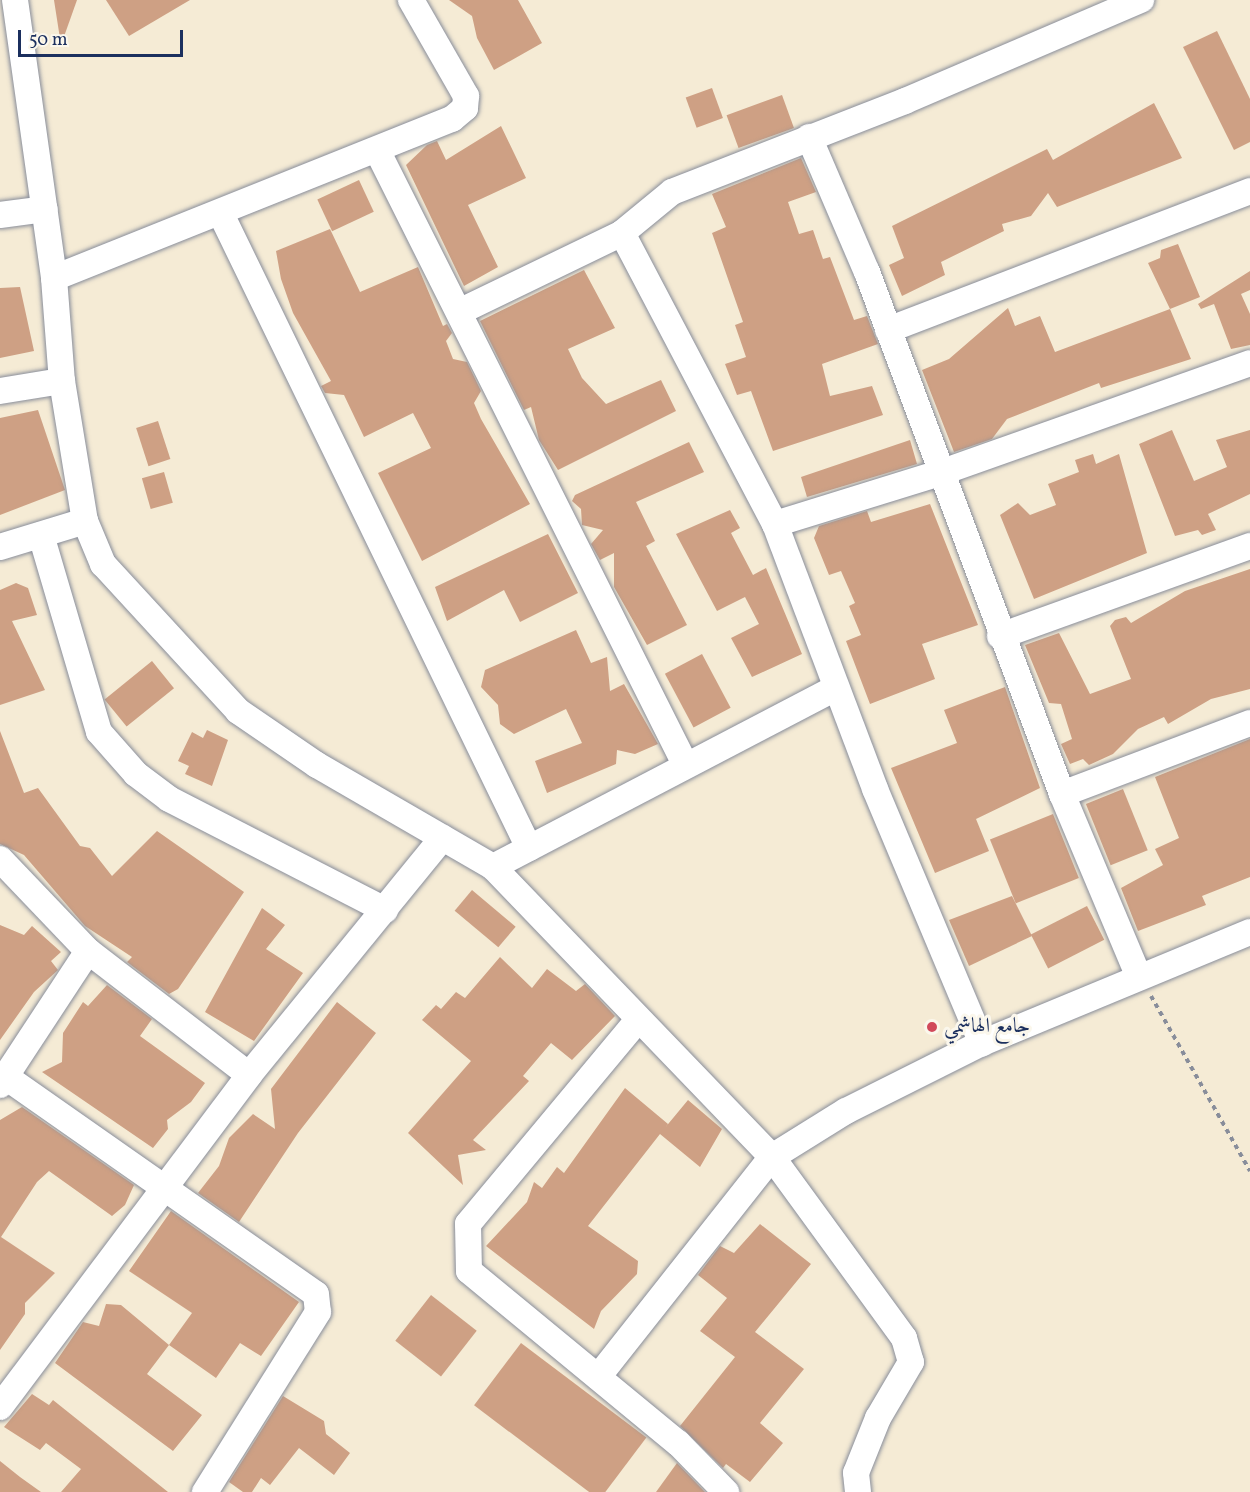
<!DOCTYPE html>
<html>
<head>
<meta charset="utf-8">
<style>
  body { margin:0 }
  #map { position:relative; width:1250px; height:1492px; overflow:hidden; background:#f5ebd5; font-family:Vollkorn,Amiri,serif }
  div>[style] { position:absolute }
  [style*='--x'] { left:calc(var(--x)*1px); top:calc(var(--y)*1px); width:calc(var(--w)*1px); rotate:calc(var(--a)*1deg) }
  .building>* { inset:0; background:#cea084; transform-origin:0 0 }
  .path>* { height:4px; margin-top:-2px; transform-origin:0; background:repeating-linear-gradient(90deg,#888d9a 0 4.5px,transparent 0 9px) }
  .roads { filter:drop-shadow(0 0 2px #888d9a) drop-shadow(0 0 2px #888d9a) }
  .street>* { height:26px; margin:-13px; padding:0 13px; transform-origin:13px; border-radius:13px; background:#fff }
  .dots>* { width:16px; height:16px; translate:-50% -50%; box-sizing:border-box; border:3px solid #fbf7ec; border-radius:50% }
  span { translate:-50% -50%; white-space:nowrap; text-align:center; line-height:1.15; -webkit-text-stroke:6px #fbf7ec; paint-order:stroke }
  .poi-label { font-size:21px; color:#1b2f5e }
  .left { translate:0 -50%; text-align:left }
  .scale { position:absolute; left:18px; top:30px; width:165px; height:27px; box-sizing:border-box; border:3px solid #1b2f5e; border-top:0; padding-left:8px; font-size:18px; line-height:21px; white-space:nowrap; color:#1b2f5e; -webkit-text-stroke:4px #fbf7ec; paint-order:stroke }
</style>
</head>
<body>
<div id="map">
  <div class="building">
    <i style="clip-path:polygon(54px 0,77px 0,61px 45px)"></i>
    <i style="clip-path:polygon(106px 0,190px 0,129px 36px)"></i>
    <i style="clip-path:polygon(449px 0,518px 0,542px 43px,494px 70px,477px 38px,472px 16px)"></i>
    <i style="clip-path:polygon(1217px 31px,1250px 99px,1250px 142px,1234px 150px,1183px 47px)"></i>
    <i style="left:712px;top:88px;width:32px;height:28px;rotate:70deg"></i>
    <i style="left:782px;top:95px;width:35px;height:59px;rotate:70deg"></i>
    <i style="clip-path:polygon(1154px 103px,1182px 158px,1057px 207px,1048px 193px,1031px 216px,1002px 224px,1004px 231px,941px 262px,945px 275px,902px 296px,889px 265px,904px 258px,892px 226px,1047px 149px,1053px 160px)"></i>
    <i style="clip-path:polygon(501px 126px,526px 178px,468px 205px,498px 267px,464px 286px,406px 165px,427px 145px,437px 141px,446px 160px)"></i>
    <i style="clip-path:polygon(801px 158px,816px 192px,788px 202px,799px 234px,813px 230px,823px 259px,830px 257px,854px 320px,867px 316px,878px 344px,822px 364px,830px 396px,872px 386px,883px 415px,773px 451px,751px 391px,737px 395px,725px 364px,746px 357px,735px 325px,743px 322px,712px 233px,726px 227px,712px 194px)"></i>
    <i style="left:359px;top:180px;width:35px;height:46px;rotate:65deg"></i>
    <i style="clip-path:polygon(330px 229px,360px 292px,418px 267px,443px 326px,447px 324px,452px 333px,446px 341px,453px 359px,467px 362px,481px 391px,474px 403px,481px 419px,530px 504px,422px 561px,378px 473px,431px 448px,413px 413px,364px 437px,344px 395px,325px 393px,321px 386px,331px 381px,293px 313px,281px 279px,276px 251px)"></i>
    <i style="clip-path:polygon(1178px 244px,1200px 297px,1170px 309px,1148px 263px,1160px 258px,1161px 250px)"></i>
    <i style="clip-path:polygon(584px 270px,615px 328px,568px 349px,582px 378px,606px 404px,661px 380px,676px 411px,558px 470px,539px 440px,531px 407px,524px 410px,480px 321px)"></i>
    <i style="clip-path:polygon(1250px 271px,1250px 290px,1241px 294px,1250px 314px,1250px 345px,1231px 349px,1214px 304px,1201px 309px,1198px 304px)"></i>
    <i style="clip-path:polygon(20px 287px,34px 351px,0 358px,0 288px)"></i>
    <i style="clip-path:polygon(1008px 308px,1015px 326px,1040px 316px,1055px 352px,1170px 309px,1191px 359px,1101px 388px,1099px 383px,1007px 419px,992px 439px,954px 452px,922px 370px,949px 359px)"></i>
    <i style="clip-path:polygon(38px 410px,65px 490px,0 515px,0 418px)"></i>
    <i style="left:158px;top:421px;width:40px;height:23px;rotate:72deg"></i>
    <i style="clip-path:polygon(1172px 430px,1194px 481px,1227px 467px,1216px 440px,1250px 430px,1250px 494px,1208px 514px,1216px 530px,1202px 535px,1198px 530px,1175px 536px,1139px 444px)"></i>
    <i style="clip-path:polygon(910px 440px,917px 464px,807px 497px,801px 477px)"></i>
    <i style="clip-path:polygon(689px 442px,704px 472px,636px 502px,655px 541px,646px 546px,687px 625px,647px 645px,614px 587px,614px 553px,600px 560px,591px 544px,603px 530px,582px 525px,581px 509px,572px 501px,575px 495px)"></i>
    <i style="clip-path:polygon(1093px 454px,1096px 464px,1119px 454px,1147px 553px,1034px 599px,1000px 515px,1018px 503px,1030px 515px,1056px 505px,1048px 484px,1079px 472px,1075px 460px)"></i>
    <i style="left:164px;top:472px;width:32px;height:23px;rotate:74deg"></i>
    <i style="clip-path:polygon(930px 504px,978px 625px,922px 644px,935px 679px,870px 704px,846px 641px,861px 635px,849px 606px,855px 603px,841px 571px,829px 575px,814px 538px,819px 526px,867px 511px,871px 522px)"></i>
    <i style="clip-path:polygon(730px 510px,740px 528px,731px 533px,753px 575px,766px 568px,802px 654px,752px 677px,731px 638px,759px 624px,745px 597px,717px 611px,676px 534px)"></i>
    <i style="clip-path:polygon(548px 534px,578px 593px,520px 622px,504px 590px,447px 621px,435px 587px)"></i>
    <i style="clip-path:polygon(1250px 569px,1250px 689px,1211px 699px,1168px 724px,1164px 717px,1138px 729px,1113px 754px,1089px 765px,1083px 759px,1070px 764px,1061px 744px,1072px 739px,1061px 704px,1049px 703px,1025px 645px,1059px 633px,1090px 694px,1131px 679px,1110px 626px,1115px 620px,1126px 617px,1131px 623px,1185px 591px)"></i>
    <i style="clip-path:polygon(16px 583px,28px 588px,37px 615px,12px 621px,45px 690px,0 705px,0 590px)"></i>
    <i style="clip-path:polygon(576px 630px,591px 663px,607px 657px,610px 691px,624px 684px,658px 744px,635px 754px,617px 750px,616px 764px,547px 793px,535px 761px,582px 743px,566px 709px,514px 734px,500px 724px,498px 705px,481px 687px,485px 670px)"></i>
    <i style="left:702px;top:654px;width:61px;height:42px;rotate:62deg"></i>
    <i style="left:152px;top:661px;width:35px;height:61px;rotate:51deg"></i>
    <i style="clip-path:polygon(1005px 687px,1040px 788px,976px 819px,989px 851px,935px 873px,891px 768px,957px 743px,944px 710px)"></i>
    <i style="clip-path:polygon(207px 730px,228px 740px,212px 786px,185px 774px,189px 766px,178px 761px,192px 732px,203px 738px)"></i>
    <i style="clip-path:polygon(0 731px,24px 793px,38px 788px,80px 846px,90px 848px,112px 876px,157px 831px,244px 892px,178px 989px,169px 994px,127px 962px,132px 957px,85px 926px,24px 855px,0 844px)"></i>
    <i style="clip-path:polygon(1250px 739px,1250px 877px,1202px 896px,1206px 905px,1138px 931px,1121px 888px,1163px 865px,1155px 849px,1179px 838px,1155px 777px)"></i>
    <i style="left:1123px;top:789px;width:66px;height:40px;rotate:68deg"></i>
    <i style="left:1053px;top:814px;width:69px;height:68px;rotate:68deg"></i>
    <i style="left:472px;top:890px;width:57px;height:27px;rotate:40deg"></i>
    <i style="clip-path:polygon(1012px 896px,1032px 936px,969px 966px,949px 920px)"></i>
    <i style="left:1087px;top:906px;width:38px;height:63px;rotate:63deg"></i>
    <i style="clip-path:polygon(262px 908px,285px 925px,266px 949px,303px 973px,254px 1041px,205px 1012px)"></i>
    <i style="clip-path:polygon(0 925px,24px 935px,32px 926px,61px 952px,51px 961px,58px 970px,34px 992px,0 1040px)"></i>
    <i style="clip-path:polygon(500px 957px,532px 988px,547px 969px,576px 991px,585px 984px,615px 1016px,572px 1060px,551px 1043px,523px 1076px,529px 1081px,473px 1140px,486px 1150px,458px 1155px,463px 1185px,408px 1133px,471px 1061px,422px 1020px,436px 1005px,441px 1009px,456px 992px,465px 998px)"></i>
    <i style="clip-path:polygon(107px 985px,152px 1019px,140px 1036px,205px 1083px,191px 1102px,167px 1120px,168px 1129px,153px 1148px,42px 1072px,62px 1062px,63px 1033px,83px 1002px,88px 1006px)"></i>
    <i style="clip-path:polygon(337px 1002px,376px 1033px,298px 1133px,239px 1222px,198px 1193px,219px 1166px,229px 1138px,253px 1114px,275px 1129px,271px 1089px)"></i>
    <i style="clip-path:polygon(625px 1088px,668px 1124px,664px 1129px,688px 1100px,722px 1129px,700px 1167px,660px 1134px,588px 1226px,638px 1261px,637px 1274px,601px 1311px,594px 1329px,486px 1246px,527px 1202px,534px 1182px,542px 1188px,557px 1167px,564px 1173px)"></i>
    <i style="clip-path:polygon(22px 1107px,134px 1185px,125px 1205px,112px 1216px,49px 1171px,37px 1182px,1px 1237px,55px 1273px,25px 1303px,25px 1314px,0 1350px,0 1120px)"></i>
    <i style="clip-path:polygon(171px 1211px,299px 1302px,261px 1356px,240px 1343px,216px 1378px,169px 1345px,192px 1313px,129px 1271px)"></i>
    <i style="clip-path:polygon(760px 1224px,811px 1264px,755px 1332px,804px 1369px,760px 1423px,783px 1443px,750px 1482px,726px 1464px,723px 1468px,680px 1426px,735px 1357px,700px 1331px,727px 1298px,698px 1275px,720px 1246px,734px 1253px)"></i>
    <i style="left:431px;top:1295px;width:58px;height:58px;rotate:38deg"></i>
    <i style="clip-path:polygon(106px 1304px,121px 1305px,169px 1345px,147px 1374px,202px 1415px,173px 1451px,55px 1363px,83px 1322px,99px 1326px)"></i>
    <i style="left:521px;top:1343px;width:157px;height:78px;rotate:37deg"></i>
    <i style="clip-path:polygon(32px 1394px,49px 1405px,53px 1400px,168px 1492px,61px 1492px,81px 1469px,46px 1443px,40px 1450px,4px 1427px)"></i>
    <i style="clip-path:polygon(283px 1396px,324px 1421px,326px 1434px,350px 1453px,334px 1475px,299px 1448px,270px 1485px,261px 1478px,252px 1492px,243px 1492px,229px 1482px)"></i>
    <i style="clip-path:polygon(0 1461px,20px 1477px,41px 1492px,0 1492px)"></i>
    <i style="clip-path:polygon(677px 1463px,705px 1492px,656px 1492px)"></i>
  </div>
  <div class="path">
    <i style="--x:1151;--y:996;--w:201;--a:60.5"></i>
  </div>
  <div class="roads">
    <div class="street">
      <i style="--x:15;--y:0;--w:281;--a:82"></i>
      <i style="--x:54;--y:278;--w:103;--a:85.6"></i>
      <i style="--x:62;--y:381;--w:142;--a:80.7"></i>
      <i style="--x:85;--y:521;--w:47;--a:67.3"></i>
      <i style="--x:103;--y:564;--w:200;--a:47.4"></i>
      <i style="--x:238;--y:711;--w:96;--a:34.4"></i>
      <i style="--x:317;--y:765;--w:203;--a:30.1"></i>
      <i style="--x:493;--y:867;--w:402;--a:46.1"></i>
      <i style="--x:772;--y:1157;--w:224;--a:53.9"></i>
      <i style="--x:904;--y:1338;--w:25;--a:74"></i>
      <i style="--x:911;--y:1362;--w:65;--a:120.5"></i>
      <i style="--x:878;--y:1418;--w:59;--a:111.8"></i>
      <i style="--x:856;--y:1473;--w:19;--a:84"></i>
      <i style="--x:809;--y:137;--w:147;--a:66.8"></i>
      <i style="--x:867;--y:272;--w:557;--a:69.52"></i>
      <i style="--x:1062;--y:794;--w:196;--a:67.2"></i>
      <i style="--x:377;--y:150;--w:687;--a:63.36"></i>
      <i style="--x:221;--y:214;--w:705;--a:64.09"></i>
      <i style="--x:0;--y:215;--w:45;--a:-7.6"></i>
      <i style="--x:622;--y:233;--w:329;--a:62.3"></i>
      <i style="--x:775;--y:524;--w:283;--a:69.3"></i>
      <i style="--x:875;--y:789;--w:276;--a:67.2"></i>
      <i style="--x:54;--y:278;--w:429;--a:-21.8"></i>
      <i style="--x:452;--y:119;--w:17;--a:-40"></i>
      <i style="--x:465;--y:108;--w:12;--a:-85"></i>
      <i style="--x:466;--y:96;--w:111;--a:-119.8"></i>
      <i style="--x:461;--y:311;--w:179;--a:-25.8"></i>
      <i style="--x:622;--y:233;--w:65;--a:-39.4"></i>
      <i style="--x:672;--y:192;--w:250;--a:-21.3"></i>
      <i style="--x:905;--y:101;--w:257;--a:-23.2"></i>
      <i style="--x:888;--y:330;--w:388;--a:-21"></i>
      <i style="--x:0;--y:391;--w:63;--a:-9.2"></i>
      <i style="--x:775;--y:524;--w:173;--a:-17.2"></i>
      <i style="--x:940;--y:473;--w:329;--a:-19.5"></i>
      <i style="--x:41;--y:535;--w:205;--a:73.6"></i>
      <i style="--x:99;--y:732;--w:56;--a:48.6"></i>
      <i style="--x:136;--y:774;--w:41;--a:37.1"></i>
      <i style="--x:169;--y:799;--w:243;--a:27.2"></i>
      <i style="--x:0;--y:547;--w:89;--a:-17"></i>
      <i style="--x:1000;--y:636;--w:266;--a:-19.8"></i>
      <i style="--x:1062;--y:794;--w:201;--a:-20.7"></i>
      <i style="--x:0;--y:859;--w:127;--a:46.3"></i>
      <i style="--x:88;--y:951;--w:203;--a:37.6"></i>
      <i style="--x:493;--y:867;--w:387;--a:-27.6"></i>
      <i style="--x:637;--y:1021;--w:264;--a:129.8"></i>
      <i style="--x:468;--y:1224;--w:47;--a:88.8"></i>
      <i style="--x:469;--y:1271;--w:271;--a:39.5"></i>
      <i style="--x:678;--y:1443;--w:69;--a:45.6"></i>
      <i style="--x:6;--y:1077;--w:378;--a:35"></i>
      <i style="--x:316;--y:1294;--w:18;--a:84"></i>
      <i style="--x:318;--y:1312;--w:213;--a:122.1"></i>
      <i style="--x:0;--y:1085;--w:160;--a:-56.7"></i>
      <i style="--x:598;--y:1377;--w:280;--a:-51.7"></i>
      <i style="--x:772;--y:1157;--w:87;--a:-31.9"></i>
      <i style="--x:846;--y:1111;--w:152;--a:-26.6"></i>
      <i style="--x:982;--y:1043;--w:290;--a:-22.5"></i>
      <i style="--x:0;--y:1407;--w:415;--a:-53.1"></i>
      <i style="--x:249;--y:1075;--w:306;--a:-50.8"></i>
    </div>
  </div>
  <div class="dots">
    <i style="left:932px;top:1027px;background:#d1495b"></i>
  </div>
  <div class="poi-label">
    <span class="left" style="left:944px;top:1027px">جامع الهاشمي</span>
  </div>
  <div class="scale">50 m</div>
</div>
</body>
</html>
